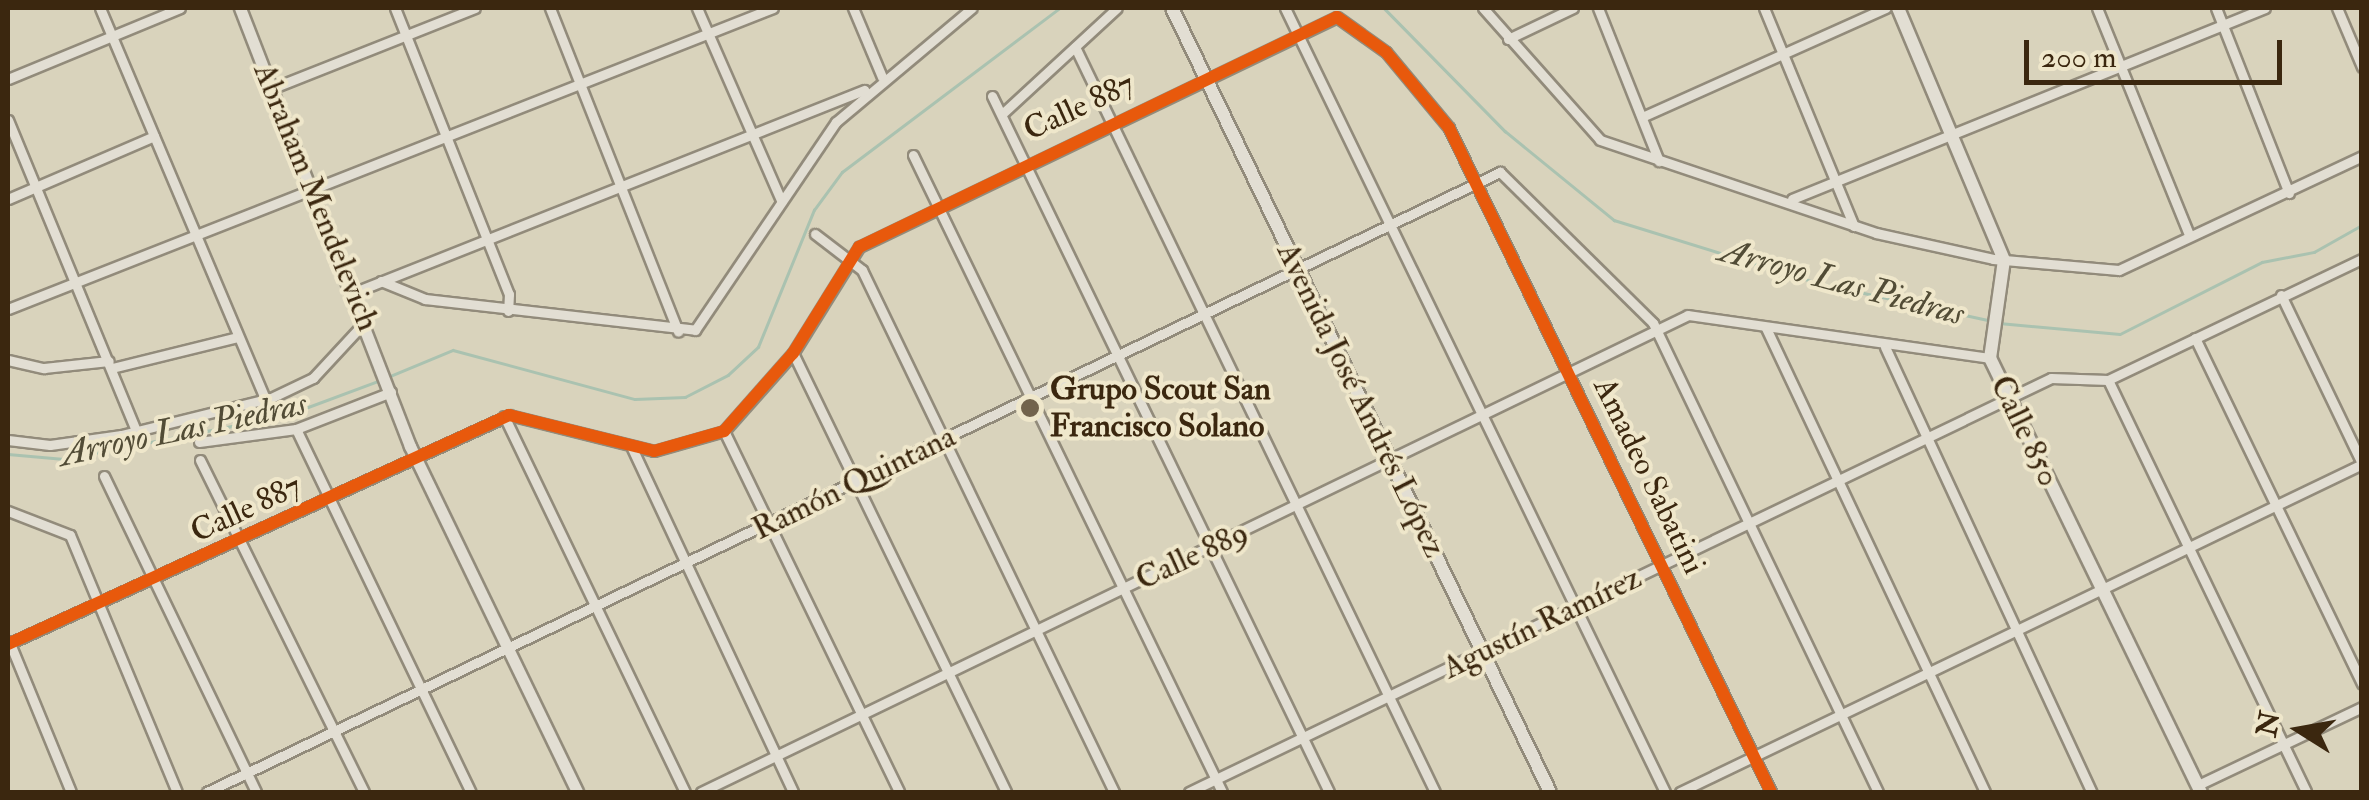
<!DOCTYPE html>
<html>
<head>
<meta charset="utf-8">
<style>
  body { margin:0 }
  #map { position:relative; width:2369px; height:800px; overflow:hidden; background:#d9d3bc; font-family:"IM FELL Double Pica",serif }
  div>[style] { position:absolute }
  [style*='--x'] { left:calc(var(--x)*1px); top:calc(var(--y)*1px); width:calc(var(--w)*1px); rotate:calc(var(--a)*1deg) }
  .stream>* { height:2.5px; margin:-1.25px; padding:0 1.25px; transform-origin:1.25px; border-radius:1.25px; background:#aac2b0 }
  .roads { filter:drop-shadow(2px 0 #928b7b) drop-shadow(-2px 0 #928b7b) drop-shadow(0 2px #928b7b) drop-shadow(0 -2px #928b7b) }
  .minor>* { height:9px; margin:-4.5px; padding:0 4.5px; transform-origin:4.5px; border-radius:4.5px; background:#e2ded3 }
  .tertiary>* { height:11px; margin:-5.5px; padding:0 5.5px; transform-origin:5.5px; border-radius:5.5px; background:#e2ded3 }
  .secondary>* { height:12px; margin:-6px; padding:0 6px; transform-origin:6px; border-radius:6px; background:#e2ded3 }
  .cycleway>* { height:12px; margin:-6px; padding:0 6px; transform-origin:6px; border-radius:6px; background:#e8590c }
  .dots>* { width:28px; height:28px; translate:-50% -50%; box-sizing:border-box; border:5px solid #efe7cb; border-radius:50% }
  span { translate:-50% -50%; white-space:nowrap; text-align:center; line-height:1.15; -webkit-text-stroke:8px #efe7cb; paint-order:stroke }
  .street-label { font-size:32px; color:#3b270f }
  .poi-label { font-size:32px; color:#3b270f; font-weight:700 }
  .left { translate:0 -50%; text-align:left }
  .water-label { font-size:35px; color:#524c36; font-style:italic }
  .frame { position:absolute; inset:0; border:10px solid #3b270f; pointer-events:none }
  .north { position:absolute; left:2249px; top:680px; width:100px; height:100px; -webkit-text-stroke:8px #efe7cb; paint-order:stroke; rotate:281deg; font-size:28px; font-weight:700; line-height:40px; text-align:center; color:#3b270f }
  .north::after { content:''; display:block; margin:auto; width:35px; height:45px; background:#3b270f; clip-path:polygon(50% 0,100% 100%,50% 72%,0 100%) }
  .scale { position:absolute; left:2024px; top:40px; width:258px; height:45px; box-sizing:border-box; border:5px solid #3b270f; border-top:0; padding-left:12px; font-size:30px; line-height:35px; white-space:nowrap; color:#3b270f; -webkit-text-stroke:8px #efe7cb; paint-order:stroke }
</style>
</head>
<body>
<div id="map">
  <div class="stream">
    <div style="--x:1384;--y:8;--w:173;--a:45.5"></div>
    <div style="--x:1505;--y:131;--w:141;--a:39.2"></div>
    <div style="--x:1614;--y:220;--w:214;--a:17.2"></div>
    <div style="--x:1818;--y:283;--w:178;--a:12.3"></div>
    <div style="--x:1999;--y:323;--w:121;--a:5.2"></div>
    <div style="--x:2120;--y:334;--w:159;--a:-26.9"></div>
    <div style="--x:2262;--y:262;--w:53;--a:-10.9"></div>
    <div style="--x:2314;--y:252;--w:55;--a:-29.4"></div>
    <div style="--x:388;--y:377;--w:70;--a:-22.6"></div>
    <div style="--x:453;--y:350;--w:188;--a:15.1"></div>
    <div style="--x:635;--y:399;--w:50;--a:-2.3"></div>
    <div style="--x:685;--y:397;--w:48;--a:-27.1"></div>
    <div style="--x:728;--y:375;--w:41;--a:-43"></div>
    <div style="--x:758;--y:347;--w:148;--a:-67.8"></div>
    <div style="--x:814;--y:210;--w:47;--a:-53.6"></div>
    <div style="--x:842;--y:172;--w:273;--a:-37"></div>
    <div style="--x:8;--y:454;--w:56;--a:5.1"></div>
    <div style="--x:64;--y:459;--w:224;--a:-11.1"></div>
    <div style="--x:284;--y:416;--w:103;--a:-20.4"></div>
  </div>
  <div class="roads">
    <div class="minor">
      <div style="--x:100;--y:8;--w:424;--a:67.1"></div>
      <div style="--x:395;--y:8;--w:308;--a:68.3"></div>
      <div style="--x:509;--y:294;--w:17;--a:93"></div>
      <div style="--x:550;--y:8;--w:348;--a:68.4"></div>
      <div style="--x:697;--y:8;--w:210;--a:66.4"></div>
      <div style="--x:853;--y:8;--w:75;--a:67.2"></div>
      <div style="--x:1285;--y:8;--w:871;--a:64.14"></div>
      <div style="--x:1483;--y:8;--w:176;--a:48.4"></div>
      <div style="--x:1600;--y:140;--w:291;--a:18.6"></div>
      <div style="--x:1876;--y:233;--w:120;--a:12.5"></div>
      <div style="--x:1993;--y:259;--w:126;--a:5"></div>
      <div style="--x:2119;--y:270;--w:268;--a:-25.1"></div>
      <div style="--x:1598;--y:8;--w:165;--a:68.3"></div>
      <div style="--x:1764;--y:8;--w:236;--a:67.6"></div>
      <div style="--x:2097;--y:8;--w:245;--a:67.9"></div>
      <div style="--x:2216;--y:8;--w:199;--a:68.5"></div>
      <div style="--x:2337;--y:8;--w:64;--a:67"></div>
      <div style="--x:1508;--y:39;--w:72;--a:-25.5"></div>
      <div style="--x:1075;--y:47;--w:827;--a:64.21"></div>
      <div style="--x:8;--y:79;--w:186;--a:-22.4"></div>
      <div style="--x:273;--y:88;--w:217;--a:-21.6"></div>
      <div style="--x:992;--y:96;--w:773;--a:64.16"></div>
      <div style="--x:1002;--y:114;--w:156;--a:-42.7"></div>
      <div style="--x:1642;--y:117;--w:267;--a:-24.1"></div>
      <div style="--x:8;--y:120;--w:336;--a:67.6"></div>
      <div style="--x:913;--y:155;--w:708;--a:64.12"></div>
      <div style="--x:8;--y:199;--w:159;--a:-23.3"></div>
      <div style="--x:1792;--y:199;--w:510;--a:-21.99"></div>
      <div style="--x:815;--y:234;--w:59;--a:37.5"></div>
      <div style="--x:862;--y:270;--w:580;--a:64.23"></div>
      <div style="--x:381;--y:281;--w:48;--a:22.2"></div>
      <div style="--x:425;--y:299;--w:272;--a:6.5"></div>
      <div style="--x:695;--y:330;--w:251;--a:-55.9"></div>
      <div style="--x:836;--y:122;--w:177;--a:-40"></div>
      <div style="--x:355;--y:292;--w:548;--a:-21.65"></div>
      <div style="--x:2281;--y:295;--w:187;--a:64.3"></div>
      <div style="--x:8;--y:309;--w:822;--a:-21.48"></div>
      <div style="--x:1766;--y:328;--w:513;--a:64.73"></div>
      <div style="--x:2195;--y:338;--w:384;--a:64.2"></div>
      <div style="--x:1885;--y:347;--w:491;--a:65.1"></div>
      <div style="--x:793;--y:353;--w:488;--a:64.1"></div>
      <div style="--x:8;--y:360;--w:37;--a:13"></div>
      <div style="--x:44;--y:368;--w:65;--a:-6.1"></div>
      <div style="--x:112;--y:368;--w:129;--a:-13.9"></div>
      <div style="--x:2108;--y:380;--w:457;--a:64.3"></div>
      <div style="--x:504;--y:416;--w:417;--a:64.3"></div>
      <div style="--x:296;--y:429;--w:403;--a:64.3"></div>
      <div style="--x:724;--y:431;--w:401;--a:64.1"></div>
      <div style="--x:8;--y:440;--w:42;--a:6.8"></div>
      <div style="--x:50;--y:445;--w:72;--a:-8"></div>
      <div style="--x:121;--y:435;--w:154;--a:-13.9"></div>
      <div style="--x:271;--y:398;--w:47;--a:-25.5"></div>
      <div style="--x:313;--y:378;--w:75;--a:-47.2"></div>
      <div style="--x:199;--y:442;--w:98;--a:-7.6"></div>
      <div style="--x:296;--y:429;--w:102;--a:-21.3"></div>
      <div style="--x:632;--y:448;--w:380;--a:64.9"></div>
      <div style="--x:200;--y:460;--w:370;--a:63.7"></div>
      <div style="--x:104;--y:476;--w:351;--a:64.3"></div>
      <div style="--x:8;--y:511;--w:66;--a:21.2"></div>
      <div style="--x:70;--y:535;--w:278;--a:67.4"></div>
      <div style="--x:9;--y:641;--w:163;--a:67.7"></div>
      <div style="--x:8;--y:644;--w:551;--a:-24.56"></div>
      <div style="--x:509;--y:415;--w:149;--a:13.9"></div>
      <div style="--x:654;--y:451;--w:73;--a:-15.9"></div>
      <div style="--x:724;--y:431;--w:104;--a:-48.5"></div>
      <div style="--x:793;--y:353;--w:125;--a:-58.1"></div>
      <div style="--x:859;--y:247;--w:530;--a:-25.7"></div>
      <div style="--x:1337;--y:17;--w:60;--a:35.5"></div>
      <div style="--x:1386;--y:52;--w:99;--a:50.3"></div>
      <div style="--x:1449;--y:128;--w:738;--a:64.13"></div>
      <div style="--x:2198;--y:785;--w:182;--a:-25.4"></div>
      <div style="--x:207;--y:792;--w:1434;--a:-25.62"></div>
      <div style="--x:1500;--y:172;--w:215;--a:44.6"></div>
      <div style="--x:1653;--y:323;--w:520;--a:64.37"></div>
      <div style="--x:701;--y:792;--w:1096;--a:-25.79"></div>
      <div style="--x:1688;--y:315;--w:305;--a:8.1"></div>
      <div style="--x:1189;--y:792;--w:956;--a:-25.65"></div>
      <div style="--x:2051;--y:378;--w:57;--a:2"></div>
      <div style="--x:2108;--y:380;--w:281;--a:-25.5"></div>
      <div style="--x:1680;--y:792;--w:757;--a:-25.68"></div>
    </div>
    <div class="tertiary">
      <div style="--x:240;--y:8;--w:470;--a:68.8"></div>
      <div style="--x:410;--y:446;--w:384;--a:64.2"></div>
    </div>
    <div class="secondary">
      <div style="--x:1172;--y:8;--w:870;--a:64.26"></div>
      <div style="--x:1898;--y:8;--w:273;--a:67.2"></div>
      <div style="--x:2004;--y:260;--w:99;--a:98.1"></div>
      <div style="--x:1990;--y:358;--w:483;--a:64.1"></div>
    </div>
  </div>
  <div class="cycleway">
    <div style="--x:8;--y:644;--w:551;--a:-24.56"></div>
    <div style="--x:509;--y:415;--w:149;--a:13.9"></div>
    <div style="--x:654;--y:451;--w:73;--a:-15.9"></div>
    <div style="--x:724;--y:431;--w:104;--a:-48.5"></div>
    <div style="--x:793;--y:353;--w:125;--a:-58.1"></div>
    <div style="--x:859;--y:247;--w:530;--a:-25.7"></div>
    <div style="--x:1337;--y:17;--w:60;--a:35.5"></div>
    <div style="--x:1386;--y:52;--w:99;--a:50.3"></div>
    <div style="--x:1449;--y:128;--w:738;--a:64.13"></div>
  </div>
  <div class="dots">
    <div style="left:1030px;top:408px;background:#72634c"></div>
  </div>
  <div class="street-label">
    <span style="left:1079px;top:107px;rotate:-25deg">Calle 887</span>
    <span style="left:316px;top:197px;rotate:68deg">Abraham Mendelevich</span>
    <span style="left:1361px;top:400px;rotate:64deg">Avenida José Andrés López</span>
    <span style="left:2025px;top:431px;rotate:64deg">Calle 850</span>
    <span style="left:1649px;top:476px;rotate:64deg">Amadeo Sabatini</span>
    <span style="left:854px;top:483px;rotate:-26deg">Ramón Quintana</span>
    <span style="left:246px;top:509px;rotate:-25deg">Calle 887</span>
    <span style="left:1192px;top:556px;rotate:-25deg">Calle 889</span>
    <span style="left:1542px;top:623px;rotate:-26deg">Agustín Ramírez</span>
  </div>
  <div class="poi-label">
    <span class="left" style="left:1050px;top:408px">Grupo Scout San<br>Francisco Solano</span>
  </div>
  <div class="water-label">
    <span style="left:1842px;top:282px;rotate:15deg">Arroyo Las Piedras</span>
    <span style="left:183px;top:429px;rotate:-12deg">Arroyo Las Piedras</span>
  </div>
  <div class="frame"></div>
  <div class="north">N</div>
  <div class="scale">200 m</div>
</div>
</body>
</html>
